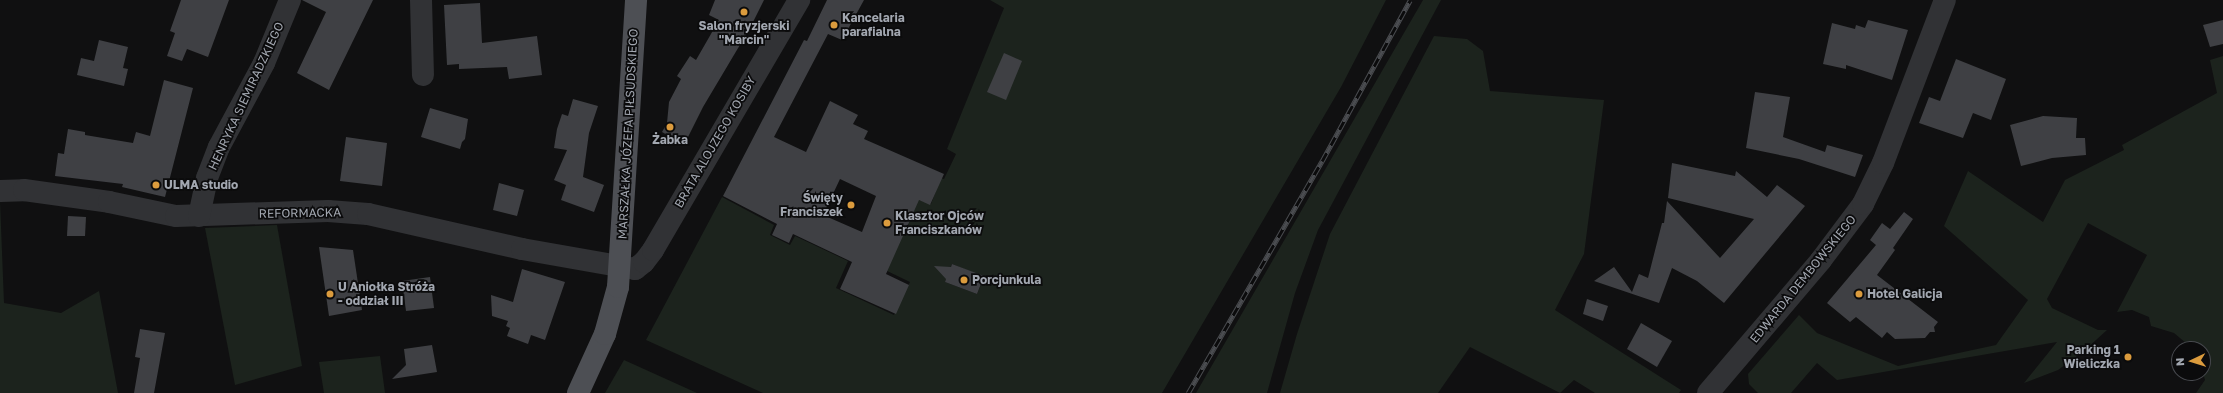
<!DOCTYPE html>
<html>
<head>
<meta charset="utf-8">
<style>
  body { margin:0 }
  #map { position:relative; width:2223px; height:393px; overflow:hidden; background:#101011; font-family:"Golos Text",sans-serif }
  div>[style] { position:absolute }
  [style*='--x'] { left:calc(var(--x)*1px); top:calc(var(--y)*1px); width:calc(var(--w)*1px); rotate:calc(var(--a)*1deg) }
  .green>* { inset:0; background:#1c231d }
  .building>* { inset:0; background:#3f4044 }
  .minor>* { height:22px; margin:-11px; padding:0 11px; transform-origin:11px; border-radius:11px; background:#313235 }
  .major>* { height:22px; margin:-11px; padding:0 11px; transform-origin:11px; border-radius:11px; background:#4d4f54 }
  .rail>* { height:4.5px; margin-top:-2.25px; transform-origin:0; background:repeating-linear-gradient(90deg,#0b0b0c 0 9px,#4a4c50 0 18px); box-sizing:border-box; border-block:1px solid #4a4c50 }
  .dots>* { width:11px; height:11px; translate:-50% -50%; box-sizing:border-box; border:2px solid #0b0b0c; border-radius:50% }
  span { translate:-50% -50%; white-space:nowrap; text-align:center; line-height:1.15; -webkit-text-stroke:3.5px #0b0b0c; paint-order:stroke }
  .poi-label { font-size:12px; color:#a2a7b0; font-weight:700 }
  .left { translate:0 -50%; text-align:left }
  .right { translate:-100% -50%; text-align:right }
  .street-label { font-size:12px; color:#a2a7b0 }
  .north { position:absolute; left:2171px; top:341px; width:40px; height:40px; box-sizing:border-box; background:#0b0b0c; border:1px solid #47494e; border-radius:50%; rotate:266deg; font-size:11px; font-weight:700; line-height:16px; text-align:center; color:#a2a7b0 }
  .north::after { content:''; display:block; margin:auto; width:14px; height:18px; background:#db9b3d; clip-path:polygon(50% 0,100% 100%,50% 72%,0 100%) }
</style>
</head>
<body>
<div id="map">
  <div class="green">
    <div style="clip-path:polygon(evenodd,990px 0,1386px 0,1341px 87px,1162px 393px,763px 393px,646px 340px,722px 197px,774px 225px,770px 235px,790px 245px,795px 236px,848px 261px,836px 288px,894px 315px,910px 282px,885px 270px,916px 199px,931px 204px,936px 191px,938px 177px,944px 179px,956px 154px,947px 149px,1004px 8px,990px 0,952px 264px,984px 277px,977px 294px,945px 282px,952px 264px)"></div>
    <div style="clip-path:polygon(1423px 0,1441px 0,1318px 230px,1295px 293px,1267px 393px,1196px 393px)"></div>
    <div style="clip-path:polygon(1434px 36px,1467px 39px,1483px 51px,1490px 91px,1604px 100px,1584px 254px,1555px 310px,1681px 390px,1679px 393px,1595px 393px,1574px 380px,1560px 393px,1470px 347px,1438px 393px,1280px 393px,1297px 334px,1330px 234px)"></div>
    <div style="clip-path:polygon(2223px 56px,2223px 393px,2196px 393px,2205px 380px,2203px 373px,2203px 349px,2193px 349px,2174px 333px,2151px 326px,2149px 317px,2132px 310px,2117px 312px,2147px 255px,2088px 223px,2047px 299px,2052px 308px,2098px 330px,2107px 330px,2085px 350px,2058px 370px,2024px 383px,2057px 342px,1837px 380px,1817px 363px,1791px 393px,1758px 393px,1749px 384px,1748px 374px,1799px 315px,1817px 333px,1898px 366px,1996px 345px,2028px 300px,1944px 226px,1968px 171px,2043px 222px,2065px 180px,2124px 150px,2122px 145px,2217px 93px,2210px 60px)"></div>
    <div style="clip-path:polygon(0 201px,4px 303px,61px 313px,99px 291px,118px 393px,0 393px)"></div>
    <div style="clip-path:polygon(277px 225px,302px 366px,235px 385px,205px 228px)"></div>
    <div style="clip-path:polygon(380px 356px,385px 393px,324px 393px,319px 362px)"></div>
    <div style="clip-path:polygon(624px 360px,697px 393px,605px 393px)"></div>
  </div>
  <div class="building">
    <div style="clip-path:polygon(181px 0,229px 0,208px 57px,187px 49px,182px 61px,167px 56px,175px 33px,170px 31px)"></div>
    <div style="clip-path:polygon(302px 0,373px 0,329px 90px,297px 73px,326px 12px)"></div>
    <div style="clip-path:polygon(715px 0,764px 0,750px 28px,703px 107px,684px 145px,678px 141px,670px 145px,669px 136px,662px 132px,667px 123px,669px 102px,681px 79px,677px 76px,690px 56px,696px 60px,719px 20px,709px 15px)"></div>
    <div style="clip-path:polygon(evenodd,827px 0,864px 0,842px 40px,828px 34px,774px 137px,806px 152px,830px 101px,858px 115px,853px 124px,868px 131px,864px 139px,944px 174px,930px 205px,919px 200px,886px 274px,909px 285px,896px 314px,840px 289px,852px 262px,793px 234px,789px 243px,772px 235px,777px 224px,723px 196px,804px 40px,807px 41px,827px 0,840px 179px,876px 196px,862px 232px,823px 215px,840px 179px)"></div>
    <div style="clip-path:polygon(480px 3px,482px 43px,537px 36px,542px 75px,509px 79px,507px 67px,459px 69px,459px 64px,447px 65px,444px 5px)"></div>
    <div style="clip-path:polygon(1868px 20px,1908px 30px,1892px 80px,1846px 65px,1846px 69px,1823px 64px,1832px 23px,1855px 29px,1856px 25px,1865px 28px)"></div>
    <div style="clip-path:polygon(2223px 20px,2223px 44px,2210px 47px,2203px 25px)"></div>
    <div style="clip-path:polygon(99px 40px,128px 47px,123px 68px,128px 69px,124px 86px,77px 75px,81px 58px,94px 61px)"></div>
    <div style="clip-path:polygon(1004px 53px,1022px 61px,1006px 100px,987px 92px)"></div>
    <div style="clip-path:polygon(1956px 59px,2006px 79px,1991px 120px,1973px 113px,1963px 138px,1919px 123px,1929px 97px,1940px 101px)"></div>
    <div style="clip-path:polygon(164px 80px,193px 88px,165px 197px,122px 187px,123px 184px,55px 176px,58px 153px,64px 154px,68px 129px,85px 132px,85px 135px,133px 143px,136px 132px,150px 136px)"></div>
    <div style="clip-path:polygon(1755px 92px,1790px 97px,1783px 137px,1825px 152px,1827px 145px,1863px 155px,1855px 177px,1799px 159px,1746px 148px)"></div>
    <div style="clip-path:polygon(573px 99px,598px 106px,589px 133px,583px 177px,604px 185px,594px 212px,561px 200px,566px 185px,554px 180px,567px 150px,554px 148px,557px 129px,562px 114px,568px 116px)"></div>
    <div style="clip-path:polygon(430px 108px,468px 119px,465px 139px,462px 142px,460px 149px,421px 137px)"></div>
    <div style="clip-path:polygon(2043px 116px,2077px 118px,2076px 138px,2085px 138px,2086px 155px,2052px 158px,2021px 166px,2010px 125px)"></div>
    <div style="clip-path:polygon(346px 137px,387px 143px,382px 186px,340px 181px)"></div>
    <div style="clip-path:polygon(1672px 163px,1735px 176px,1736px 171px,1767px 197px,1777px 185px,1805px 206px,1724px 303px,1697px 281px,1672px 268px,1659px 303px,1594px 281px,1614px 267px,1632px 292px,1639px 274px,1648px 278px,1662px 223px,1664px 223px,1667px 201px,1720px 258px,1754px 219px,1668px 198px)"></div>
    <div style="clip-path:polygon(499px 183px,524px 190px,517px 216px,493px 210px)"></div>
    <div style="clip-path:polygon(1904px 212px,1913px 219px,1893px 248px,1895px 250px,1877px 275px,1938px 322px,1934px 327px,1935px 332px,1930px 332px,1925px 338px,1895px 339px,1887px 332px,1882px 338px,1856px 317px,1850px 322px,1827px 303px,1876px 245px,1870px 240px,1882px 223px,1890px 229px)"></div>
    <div style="clip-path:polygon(68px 216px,86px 217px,85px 236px,67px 236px)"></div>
    <div style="clip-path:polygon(319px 247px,353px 250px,362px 310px,329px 316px)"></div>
    <div style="clip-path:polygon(952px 264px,984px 276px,977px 294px,945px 282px,946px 279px,934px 266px,951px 267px)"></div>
    <div style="clip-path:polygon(522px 269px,565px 282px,545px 340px,531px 335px,528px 344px,507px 336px,510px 328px,506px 326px,508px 321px,492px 316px,491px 295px,513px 302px)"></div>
    <div style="clip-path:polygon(430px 277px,434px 308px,406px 311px,402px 281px)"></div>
    <div style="clip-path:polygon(1587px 299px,1608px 306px,1603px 321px,1583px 314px)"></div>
    <div style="clip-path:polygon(1641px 323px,1672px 341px,1657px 367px,1627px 349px)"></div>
    <div style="clip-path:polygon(140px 329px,165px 333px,154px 393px,134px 393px,140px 358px,135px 357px)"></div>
    <div style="clip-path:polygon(432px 345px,437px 372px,392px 379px,406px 365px,404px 349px)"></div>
  </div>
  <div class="minor">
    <div style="--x:421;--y:0;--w:75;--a:88.5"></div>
    <div style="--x:0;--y:191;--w:24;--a:-2"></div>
    <div style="--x:24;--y:190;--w:86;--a:8"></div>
    <div style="--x:109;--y:202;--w:68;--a:11.8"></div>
    <div style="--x:176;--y:216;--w:152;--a:-1.9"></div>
    <div style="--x:328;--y:211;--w:40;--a:4.3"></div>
    <div style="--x:368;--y:214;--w:158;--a:12.8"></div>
    <div style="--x:522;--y:249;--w:115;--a:10"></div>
    <div style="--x:635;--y:269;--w:11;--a:-38"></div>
    <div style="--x:644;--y:262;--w:15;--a:-53"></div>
    <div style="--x:653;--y:250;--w:290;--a:-59.7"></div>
    <div style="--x:199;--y:216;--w:39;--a:-78"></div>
    <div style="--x:207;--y:178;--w:33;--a:-69"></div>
    <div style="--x:219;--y:147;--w:95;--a:-61.8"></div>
    <div style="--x:264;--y:63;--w:68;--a:-67.6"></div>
    <div style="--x:1708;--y:393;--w:175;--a:-49.6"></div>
    <div style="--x:1821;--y:260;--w:70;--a:-53.1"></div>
    <div style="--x:1863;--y:204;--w:46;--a:-64"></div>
    <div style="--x:1883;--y:163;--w:174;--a:-69.2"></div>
  </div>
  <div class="major">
    <div style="--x:578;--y:393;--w:65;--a:-65.4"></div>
    <div style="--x:605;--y:334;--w:49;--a:-74.5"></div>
    <div style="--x:618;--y:287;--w:288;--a:-86.4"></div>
  </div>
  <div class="rail">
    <div style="--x:1188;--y:393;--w:268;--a:-60"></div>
    <div style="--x:1322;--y:161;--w:183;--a:-61.3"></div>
  </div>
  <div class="dots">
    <div style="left:744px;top:12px;background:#db9b3d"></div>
    <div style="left:834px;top:25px;background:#db9b3d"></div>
    <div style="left:670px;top:127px;background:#db9b3d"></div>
    <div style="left:156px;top:185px;background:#db9b3d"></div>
    <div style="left:851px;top:205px;background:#db9b3d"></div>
    <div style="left:887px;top:223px;background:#db9b3d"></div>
    <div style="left:964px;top:280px;background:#db9b3d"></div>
    <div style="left:330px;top:294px;background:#db9b3d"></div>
    <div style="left:1859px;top:294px;background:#db9b3d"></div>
    <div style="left:2128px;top:357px;background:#db9b3d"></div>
  </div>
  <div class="poi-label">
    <span class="left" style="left:842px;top:25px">Kancelaria<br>parafialna</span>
    <span style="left:744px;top:33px">Salon fryzjerski<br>"Marcin"</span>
    <span style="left:670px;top:140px">Żabka</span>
    <span class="left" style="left:164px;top:185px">ULMA studio</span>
    <span class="right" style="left:843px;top:205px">Święty<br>Franciszek</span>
    <span class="left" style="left:895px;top:223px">Klasztor Ojców<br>Franciszkanów</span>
    <span class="left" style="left:972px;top:280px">Porcjunkula</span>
    <span class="left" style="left:338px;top:294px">U Aniołka Stróża<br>- oddział III</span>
    <span class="left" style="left:1867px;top:294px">Hotel Galicja</span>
    <span class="right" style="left:2120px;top:357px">Parking 1<br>Wieliczka</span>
  </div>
  <div class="street-label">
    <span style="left:246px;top:96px;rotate:-65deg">HENRYKA SIEMIRADZKIEGO</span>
    <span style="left:628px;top:134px;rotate:-87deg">MARSZAŁKA JÓZEFA PIŁSUDSKIEGO</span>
    <span style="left:715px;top:142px;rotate:-60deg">BRATA ALOJZEGO KOSIBY</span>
    <span style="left:300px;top:213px;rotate:-1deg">REFORMACKA</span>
    <span style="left:1803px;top:279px;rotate:-51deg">EDWARDA DEMBOWSKIEGO</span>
  </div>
  <div class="north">N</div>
</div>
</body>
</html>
